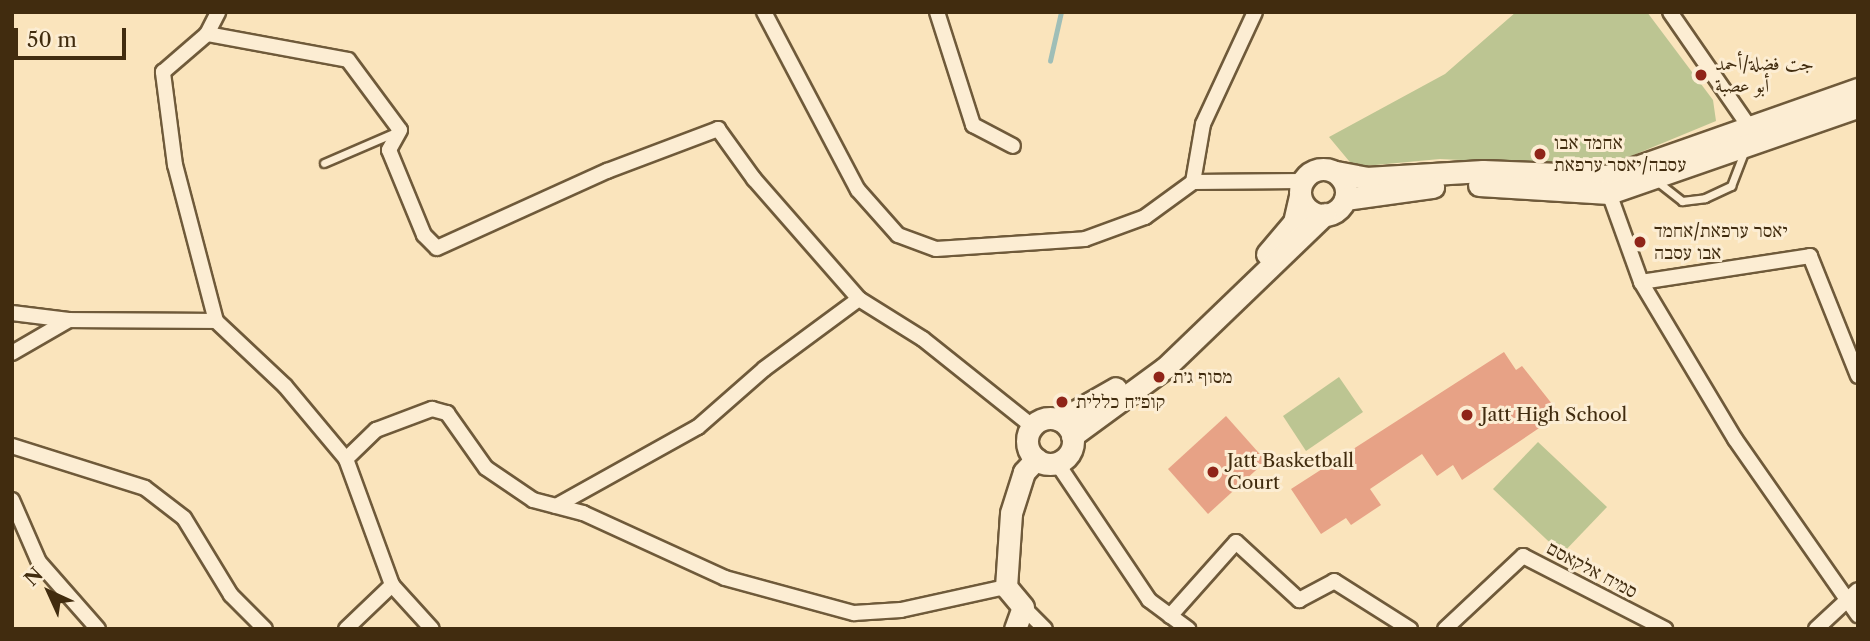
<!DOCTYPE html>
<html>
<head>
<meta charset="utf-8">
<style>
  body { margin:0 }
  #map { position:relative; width:1870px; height:641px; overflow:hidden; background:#fae4bc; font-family:"Libre Caslon Text",Amiri,"Frank Ruhl Libre",serif }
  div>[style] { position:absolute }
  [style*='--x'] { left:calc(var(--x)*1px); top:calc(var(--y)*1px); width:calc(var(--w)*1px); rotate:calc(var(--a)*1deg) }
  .green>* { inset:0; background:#bcc592 }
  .stream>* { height:4.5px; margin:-2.25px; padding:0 2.25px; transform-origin:2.25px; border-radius:2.25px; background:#9fbeb7 }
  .building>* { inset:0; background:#e7a286 }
  .roads { filter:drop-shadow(2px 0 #6f5a3a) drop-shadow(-2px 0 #6f5a3a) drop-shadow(0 2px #6f5a3a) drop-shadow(0 -2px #6f5a3a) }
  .lane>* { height:7px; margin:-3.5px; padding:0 3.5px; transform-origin:3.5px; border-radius:3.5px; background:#fcedd3 }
  .street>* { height:14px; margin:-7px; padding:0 7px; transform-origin:7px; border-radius:7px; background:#fcedd3 }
  .secondary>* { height:21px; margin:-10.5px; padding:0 10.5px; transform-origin:10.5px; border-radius:10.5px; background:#fcedd3 }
  .secondary>.ring { margin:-10.5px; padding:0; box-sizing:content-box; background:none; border:21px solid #fcedd3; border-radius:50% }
  .dots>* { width:19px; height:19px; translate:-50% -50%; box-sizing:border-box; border:4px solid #fcedd3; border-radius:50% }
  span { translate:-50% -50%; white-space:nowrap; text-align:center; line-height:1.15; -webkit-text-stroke:6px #fcedd3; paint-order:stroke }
  .poi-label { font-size:19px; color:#412c0f }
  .left { translate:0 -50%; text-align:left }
  .street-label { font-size:19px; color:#412c0f }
  .frame { position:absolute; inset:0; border:14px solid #412c0f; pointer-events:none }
  .north { position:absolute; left:14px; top:557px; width:70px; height:70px; -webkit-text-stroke:5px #fcedd3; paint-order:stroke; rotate:315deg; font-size:19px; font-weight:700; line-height:28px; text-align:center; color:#412c0f }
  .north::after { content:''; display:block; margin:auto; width:24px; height:32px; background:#412c0f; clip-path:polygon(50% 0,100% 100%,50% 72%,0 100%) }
  .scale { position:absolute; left:14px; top:28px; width:112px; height:32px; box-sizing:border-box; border:4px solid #412c0f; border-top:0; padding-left:9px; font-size:21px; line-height:24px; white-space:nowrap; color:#412c0f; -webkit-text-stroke:5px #fcedd3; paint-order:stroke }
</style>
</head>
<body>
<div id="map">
  <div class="green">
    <div style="clip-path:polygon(1516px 12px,1647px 12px,1713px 100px,1716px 121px,1624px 159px,1588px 166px,1440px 159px,1354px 167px,1329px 137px,1445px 74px)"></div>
    <div style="clip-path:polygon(1339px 377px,1363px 412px,1306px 451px,1283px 416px)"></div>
    <div style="clip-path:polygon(1538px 442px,1607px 507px,1562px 554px,1493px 489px)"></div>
  </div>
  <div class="stream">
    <div style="--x:1050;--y:61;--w:50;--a:-77.3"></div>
  </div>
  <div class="building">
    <div style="clip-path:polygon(1504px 352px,1516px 370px,1522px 366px,1560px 414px,1462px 480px,1453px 465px,1437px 476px,1422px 454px,1370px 489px,1381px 505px,1351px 525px,1346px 518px,1321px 534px,1291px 489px)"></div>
    <div style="clip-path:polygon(1226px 416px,1266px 461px,1208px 514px,1168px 469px)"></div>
  </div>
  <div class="roads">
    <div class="lane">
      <div style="--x:324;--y:163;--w:78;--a:-23.3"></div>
      <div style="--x:1654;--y:179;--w:36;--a:38"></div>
      <div style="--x:1682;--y:201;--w:23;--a:-7"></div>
      <div style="--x:1705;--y:198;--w:29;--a:-25"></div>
      <div style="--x:1731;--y:186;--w:36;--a:-69"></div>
    </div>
    <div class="street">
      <div style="--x:764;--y:12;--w:201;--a:62.2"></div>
      <div style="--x:858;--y:190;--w:60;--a:48.4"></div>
      <div style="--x:898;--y:235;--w:40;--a:20.2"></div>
      <div style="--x:936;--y:249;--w:149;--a:-3.8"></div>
      <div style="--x:1085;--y:239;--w:64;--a:-20.1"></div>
      <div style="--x:1145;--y:217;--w:59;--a:-36.1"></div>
      <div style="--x:1193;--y:182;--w:109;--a:-0.5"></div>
      <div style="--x:937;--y:12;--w:119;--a:72.3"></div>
      <div style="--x:973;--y:125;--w:45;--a:27.7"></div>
      <div style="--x:1670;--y:12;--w:141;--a:55.4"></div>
      <div style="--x:207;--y:34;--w:143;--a:10.4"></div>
      <div style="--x:348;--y:60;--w:87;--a:53.4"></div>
      <div style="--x:400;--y:130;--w:23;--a:119"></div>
      <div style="--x:389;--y:150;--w:92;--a:67.6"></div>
      <div style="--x:424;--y:235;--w:18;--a:45"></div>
      <div style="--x:437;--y:248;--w:187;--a:-24.4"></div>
      <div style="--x:607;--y:171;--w:119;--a:-20.7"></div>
      <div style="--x:718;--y:129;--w:62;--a:54.2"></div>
      <div style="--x:754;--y:179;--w:159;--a:48.8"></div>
      <div style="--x:859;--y:299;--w:75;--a:32"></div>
      <div style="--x:923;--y:339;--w:139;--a:38.6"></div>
      <div style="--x:1193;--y:182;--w:59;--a:-80.2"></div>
      <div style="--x:1203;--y:124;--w:123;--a:-65.1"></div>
      <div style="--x:1609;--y:193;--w:95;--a:70.2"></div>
      <div style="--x:1641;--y:282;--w:183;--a:59.1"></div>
      <div style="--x:1735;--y:439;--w:215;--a:55.1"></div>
      <div style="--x:1641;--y:282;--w:171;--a:-8.7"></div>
      <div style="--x:1810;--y:256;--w:129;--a:68.2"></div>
      <div style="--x:12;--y:313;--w:57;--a:7"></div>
      <div style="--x:216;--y:321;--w:95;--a:43.3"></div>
      <div style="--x:285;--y:386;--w:95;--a:50.1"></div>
      <div style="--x:346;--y:459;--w:134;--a:69.9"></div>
      <div style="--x:392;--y:585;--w:59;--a:47.7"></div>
      <div style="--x:12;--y:353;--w:66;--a:-30.1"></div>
      <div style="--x:69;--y:320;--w:147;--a:0.4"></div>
      <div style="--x:216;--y:321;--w:161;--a:-104.7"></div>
      <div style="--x:175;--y:165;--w:94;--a:-97.4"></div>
      <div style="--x:163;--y:72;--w:58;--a:-40.8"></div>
      <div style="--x:207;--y:34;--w:25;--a:-63"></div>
      <div style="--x:12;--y:446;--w:139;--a:17.5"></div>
      <div style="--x:145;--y:488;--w:49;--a:37.6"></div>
      <div style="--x:184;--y:518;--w:90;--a:58.6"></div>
      <div style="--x:231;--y:595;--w:48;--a:45"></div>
      <div style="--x:346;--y:459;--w:42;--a:-44"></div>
      <div style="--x:376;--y:430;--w:60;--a:-20.6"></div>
      <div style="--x:432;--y:409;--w:16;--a:15"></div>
      <div style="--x:447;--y:413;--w:67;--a:54.7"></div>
      <div style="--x:486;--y:468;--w:57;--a:34.2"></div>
      <div style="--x:533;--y:500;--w:52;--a:14.6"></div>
      <div style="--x:583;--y:513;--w:156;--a:24.6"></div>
      <div style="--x:725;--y:578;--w:134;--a:15.2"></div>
      <div style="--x:854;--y:613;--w:47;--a:-3.7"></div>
      <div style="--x:901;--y:610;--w:107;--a:-12.4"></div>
      <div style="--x:1057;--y:463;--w:165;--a:56.1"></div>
      <div style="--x:1149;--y:600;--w:49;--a:36.6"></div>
      <div style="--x:12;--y:500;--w:68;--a:66.5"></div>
      <div style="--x:39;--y:562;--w:89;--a:48.6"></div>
      <div style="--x:556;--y:506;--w:162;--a:-29.1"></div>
      <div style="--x:698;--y:427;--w:88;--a:-41.3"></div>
      <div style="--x:764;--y:369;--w:118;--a:-36.4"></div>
      <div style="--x:1023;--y:607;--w:31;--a:45"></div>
      <div style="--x:1170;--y:616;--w:99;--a:-48.3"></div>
      <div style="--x:1236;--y:542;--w:86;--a:42.6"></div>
      <div style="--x:1299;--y:600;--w:40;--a:-28"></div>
      <div style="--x:1334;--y:581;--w:90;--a:32.3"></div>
      <div style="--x:346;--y:629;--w:64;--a:-43.7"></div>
      <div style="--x:1445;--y:629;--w:107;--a:-43.1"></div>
      <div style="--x:1523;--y:556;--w:160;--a:27.2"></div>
      <div style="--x:1816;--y:629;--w:57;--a:-42.9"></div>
    </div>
    <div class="secondary">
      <div class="ring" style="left:1300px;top:169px;width:25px;height:25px"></div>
      <div style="--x:1336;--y:172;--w:31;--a:11"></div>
      <div style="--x:1366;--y:178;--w:117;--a:-3.4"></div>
      <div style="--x:1483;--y:171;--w:128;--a:2.2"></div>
      <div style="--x:1611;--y:176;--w:262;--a:-19.4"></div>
      <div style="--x:1479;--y:185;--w:130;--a:3.5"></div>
      <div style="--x:1609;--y:193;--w:263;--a:-19.1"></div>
      <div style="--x:1345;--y:199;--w:89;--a:-7.8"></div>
      <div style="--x:1267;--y:254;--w:42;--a:-49.8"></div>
      <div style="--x:1294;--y:222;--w:27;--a:-77"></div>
      <div class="ring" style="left:1027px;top:418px;width:25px;height:25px"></div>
      <div style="--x:1060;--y:420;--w:64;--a:-29.7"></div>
      <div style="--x:1072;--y:436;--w:115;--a:-36.2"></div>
      <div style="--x:1165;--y:368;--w:222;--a:-43.9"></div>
      <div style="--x:1015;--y:629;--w:23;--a:-70"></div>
      <div style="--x:1023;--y:607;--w:26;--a:-130"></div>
      <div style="--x:1006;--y:587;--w:74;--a:-86.1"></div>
      <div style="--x:1011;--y:513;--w:43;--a:-72.4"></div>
      <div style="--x:1024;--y:472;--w:18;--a:-47"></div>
    </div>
  </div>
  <div class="dots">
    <div style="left:1701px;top:75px;background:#8f2418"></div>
    <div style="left:1540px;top:154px;background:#8f2418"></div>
    <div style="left:1640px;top:242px;background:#8f2418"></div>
    <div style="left:1159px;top:377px;background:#8f2418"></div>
    <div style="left:1062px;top:402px;background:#8f2418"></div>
    <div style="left:1467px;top:415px;background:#8f2418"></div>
    <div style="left:1213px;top:472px;background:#8f2418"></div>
  </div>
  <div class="poi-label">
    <span class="left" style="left:1715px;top:75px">جت فضلة/أحمد<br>أبو عصبة</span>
    <span class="left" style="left:1554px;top:154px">אחמד אבו<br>עסבה/יאסר ערפאת</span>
    <span class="left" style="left:1654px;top:242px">יאסר ערפאת/אחמד<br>אבו עסבה</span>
    <span class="left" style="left:1173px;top:377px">מסוף ג׳ת</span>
    <span class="left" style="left:1076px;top:402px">קופ״ח כללית</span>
    <span class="left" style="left:1481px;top:415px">Jatt High School</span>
    <span class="left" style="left:1227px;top:472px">Jatt Basketball<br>Court</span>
  </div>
  <div class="street-label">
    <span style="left:1592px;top:570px;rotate:28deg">סמיח אלקאסם</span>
  </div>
  <div class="frame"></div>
  <div class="north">N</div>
  <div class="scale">50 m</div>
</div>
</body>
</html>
